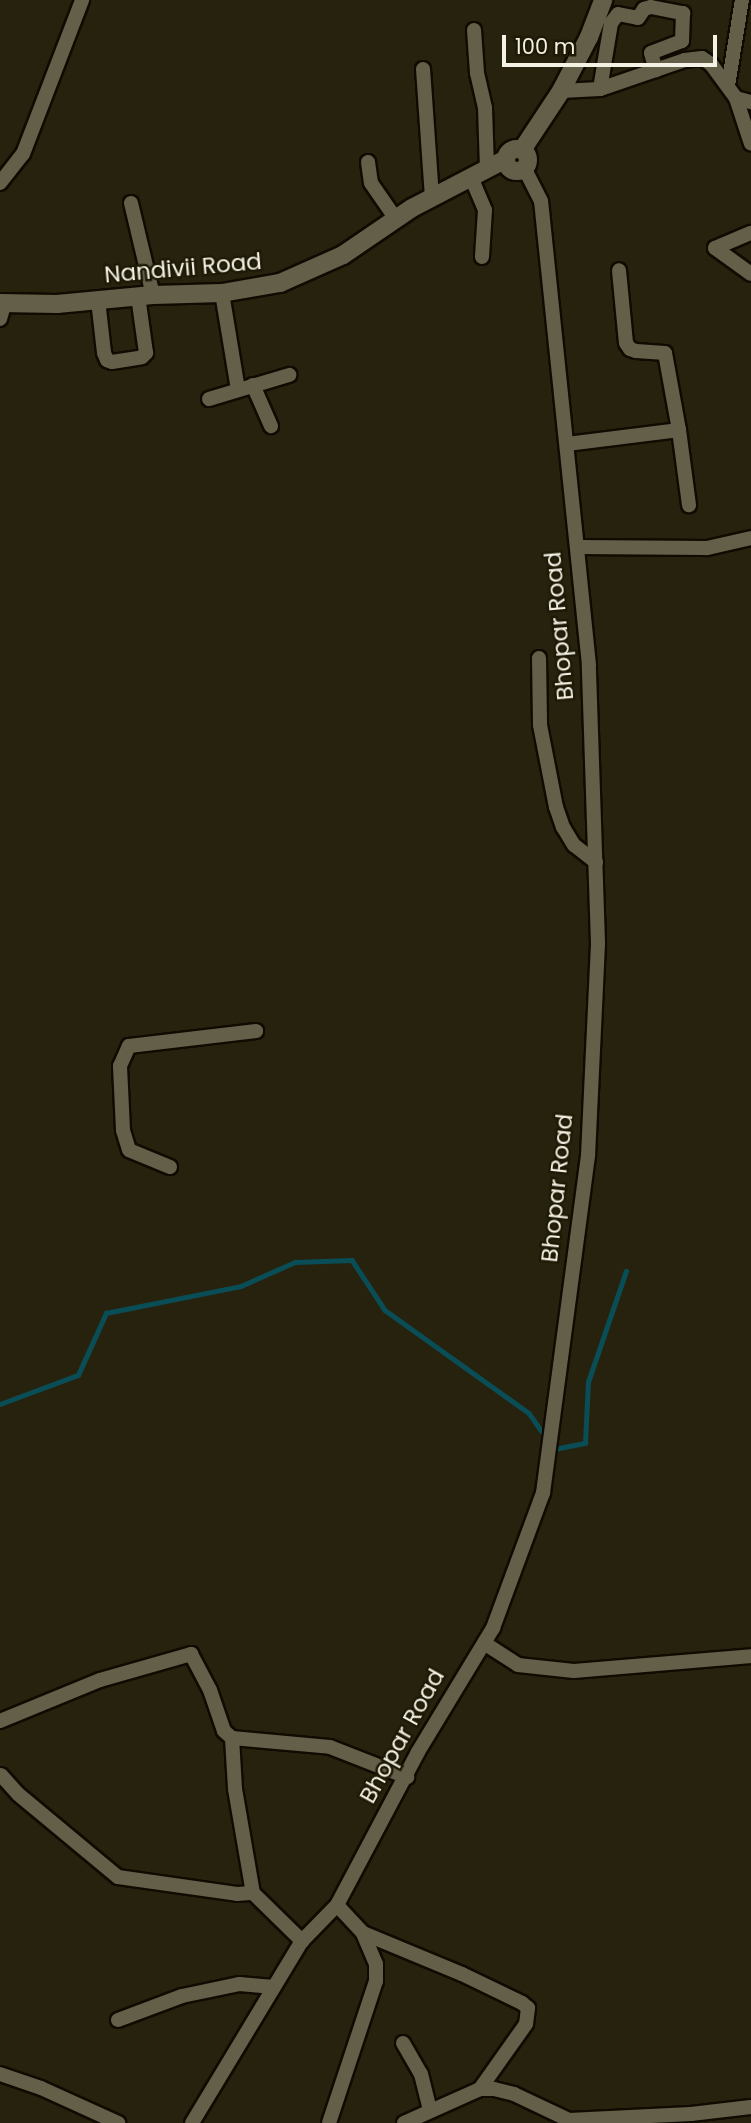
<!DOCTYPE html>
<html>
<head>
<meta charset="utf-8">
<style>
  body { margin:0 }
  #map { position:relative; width:751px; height:2123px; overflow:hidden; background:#27220e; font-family:Poppins,sans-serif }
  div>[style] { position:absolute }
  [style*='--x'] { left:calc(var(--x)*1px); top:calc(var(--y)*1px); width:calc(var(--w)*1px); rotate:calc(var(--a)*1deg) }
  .stream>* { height:4.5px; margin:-2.25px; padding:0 2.25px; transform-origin:2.25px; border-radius:2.25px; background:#094e57 }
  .roads { filter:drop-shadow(2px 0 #100b00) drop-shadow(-2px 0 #100b00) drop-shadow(0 2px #100b00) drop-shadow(0 -2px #100b00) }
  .minor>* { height:14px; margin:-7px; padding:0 7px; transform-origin:7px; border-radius:7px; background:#645f49 }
  .tertiary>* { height:18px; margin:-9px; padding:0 9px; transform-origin:9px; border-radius:9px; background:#645f49 }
  .tertiary>.ring { margin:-9px; padding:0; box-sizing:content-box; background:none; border:18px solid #645f49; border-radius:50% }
  span { translate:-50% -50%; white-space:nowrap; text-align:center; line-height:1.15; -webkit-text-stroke:5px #1d1905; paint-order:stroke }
  .street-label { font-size:23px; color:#f4f1e5 }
  .scale { position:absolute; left:502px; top:35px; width:215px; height:32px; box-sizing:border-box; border:4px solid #f4f1e5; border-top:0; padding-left:9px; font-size:21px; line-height:24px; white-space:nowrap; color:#f4f1e5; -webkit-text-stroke:5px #1d1905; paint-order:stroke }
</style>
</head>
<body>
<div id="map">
  <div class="stream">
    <div style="--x:0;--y:1404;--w:83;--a:-20.4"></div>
    <div style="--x:78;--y:1375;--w:68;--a:-65.7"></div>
    <div style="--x:106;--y:1313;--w:138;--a:-11.3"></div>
    <div style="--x:241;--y:1286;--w:59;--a:-24"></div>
    <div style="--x:295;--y:1262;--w:57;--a:-2"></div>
    <div style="--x:352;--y:1260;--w:60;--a:56.6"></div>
    <div style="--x:385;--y:1310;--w:177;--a:35.6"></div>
    <div style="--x:529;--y:1413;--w:32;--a:55"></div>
    <div style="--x:552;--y:1446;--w:4;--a:56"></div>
    <div style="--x:554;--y:1449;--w:32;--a:-11"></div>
    <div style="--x:585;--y:1443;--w:61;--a:-87.2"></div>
    <div style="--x:588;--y:1382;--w:117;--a:-71.1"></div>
  </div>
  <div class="roads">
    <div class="minor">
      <div style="--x:474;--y:30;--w:43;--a:86"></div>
      <div style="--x:477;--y:73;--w:36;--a:77"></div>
      <div style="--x:485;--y:108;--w:59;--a:88.1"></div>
      <div style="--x:423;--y:69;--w:129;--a:86"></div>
      <div style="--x:728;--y:86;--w:87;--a:-80.8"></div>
      <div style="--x:600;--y:89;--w:67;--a:-80.5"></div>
      <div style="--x:611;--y:23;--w:11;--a:-52"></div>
      <div style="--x:618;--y:14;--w:20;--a:11"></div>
      <div style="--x:638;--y:18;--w:11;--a:-56"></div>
      <div style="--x:644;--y:9;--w:7;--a:-16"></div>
      <div style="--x:651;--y:7;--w:33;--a:11"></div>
      <div style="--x:683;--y:13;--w:28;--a:92"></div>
      <div style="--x:682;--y:41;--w:33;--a:159"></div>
      <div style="--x:651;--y:53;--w:18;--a:74"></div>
      <div style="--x:561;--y:91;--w:39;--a:-3"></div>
      <div style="--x:600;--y:89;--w:90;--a:-18.8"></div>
      <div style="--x:685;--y:60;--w:17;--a:-7"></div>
      <div style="--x:702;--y:58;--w:11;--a:34"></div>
      <div style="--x:711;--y:64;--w:42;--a:53.7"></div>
      <div style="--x:736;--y:98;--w:16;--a:15"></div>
      <div style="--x:736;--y:98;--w:48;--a:71.9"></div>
      <div style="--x:368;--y:162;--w:21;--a:82"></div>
      <div style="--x:371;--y:183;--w:44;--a:55.2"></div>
      <div style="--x:471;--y:177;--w:36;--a:67"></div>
      <div style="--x:485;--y:210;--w:47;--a:93.7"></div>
      <div style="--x:0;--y:183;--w:37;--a:-52"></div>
      <div style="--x:23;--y:154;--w:165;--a:-69"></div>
      <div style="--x:131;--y:203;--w:95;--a:76.6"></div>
      <div style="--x:715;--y:248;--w:44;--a:35.8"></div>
      <div style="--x:715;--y:248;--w:39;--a:-23"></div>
      <div style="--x:222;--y:293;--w:98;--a:80.6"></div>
      <div style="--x:98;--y:300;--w:53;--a:83.5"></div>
      <div style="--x:104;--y:353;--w:8;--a:67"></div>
      <div style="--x:107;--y:360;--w:5;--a:22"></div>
      <div style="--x:112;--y:362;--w:30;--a:-9"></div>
      <div style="--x:142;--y:357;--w:6;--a:-45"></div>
      <div style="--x:146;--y:353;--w:58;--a:-98"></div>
      <div style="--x:0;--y:319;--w:15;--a:-74"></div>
      <div style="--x:253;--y:385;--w:45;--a:66.3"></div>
      <div style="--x:209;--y:399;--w:84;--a:-16.7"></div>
      <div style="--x:679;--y:430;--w:76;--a:82.4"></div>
      <div style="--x:567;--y:444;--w:113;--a:-7.1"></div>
      <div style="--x:679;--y:430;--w:78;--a:-100.3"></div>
      <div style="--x:665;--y:353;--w:29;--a:-176"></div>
      <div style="--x:636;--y:351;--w:6;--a:-162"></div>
      <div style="--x:630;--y:349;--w:7;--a:-124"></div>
      <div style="--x:626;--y:343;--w:73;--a:-95.5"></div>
      <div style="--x:577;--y:547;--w:130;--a:0.4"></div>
      <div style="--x:707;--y:548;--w:45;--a:-12.8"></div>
      <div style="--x:539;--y:658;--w:67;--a:89.1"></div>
      <div style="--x:540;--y:725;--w:84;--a:79"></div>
      <div style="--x:556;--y:807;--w:21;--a:71"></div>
      <div style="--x:563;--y:827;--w:21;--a:59"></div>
      <div style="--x:574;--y:845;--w:28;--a:38"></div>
      <div style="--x:170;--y:1167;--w:44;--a:-157.5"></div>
      <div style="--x:129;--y:1150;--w:21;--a:-107"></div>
      <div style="--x:123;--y:1130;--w:64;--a:-92.7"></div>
      <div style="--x:120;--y:1066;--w:22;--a:-66"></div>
      <div style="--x:129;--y:1046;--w:128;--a:-6.7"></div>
      <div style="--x:484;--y:1643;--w:40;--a:32.9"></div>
      <div style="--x:518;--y:1665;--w:56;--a:6.1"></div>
      <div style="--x:574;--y:1671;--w:178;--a:-4.8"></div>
      <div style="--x:0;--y:1721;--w:108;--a:-22.3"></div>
      <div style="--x:100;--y:1680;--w:95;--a:-15.9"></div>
      <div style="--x:191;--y:1654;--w:41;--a:62.2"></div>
      <div style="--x:210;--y:1690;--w:43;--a:71.1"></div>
      <div style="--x:224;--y:1731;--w:11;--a:41"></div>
      <div style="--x:232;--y:1738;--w:98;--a:5.2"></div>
      <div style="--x:330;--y:1747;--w:83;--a:21.3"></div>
      <div style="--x:232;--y:1738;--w:51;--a:86.6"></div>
      <div style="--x:235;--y:1789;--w:106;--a:80.2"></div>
      <div style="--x:253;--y:1893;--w:69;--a:44.4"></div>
      <div style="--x:1;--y:1775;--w:25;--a:48"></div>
      <div style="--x:18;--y:1794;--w:130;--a:39.7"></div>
      <div style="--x:118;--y:1877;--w:120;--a:8.1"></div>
      <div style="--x:237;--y:1894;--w:16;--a:-4"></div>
      <div style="--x:363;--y:1933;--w:107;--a:22.5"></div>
      <div style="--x:462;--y:1974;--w:67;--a:25.8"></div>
      <div style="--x:522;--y:2003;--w:8;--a:40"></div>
      <div style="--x:528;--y:2008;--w:16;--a:97"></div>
      <div style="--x:526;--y:2024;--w:80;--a:125.3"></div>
      <div style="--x:118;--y:2020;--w:68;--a:-20.6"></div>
      <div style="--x:182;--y:1996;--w:58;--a:-11.9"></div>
      <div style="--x:239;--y:1984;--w:35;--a:5"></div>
      <div style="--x:403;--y:2043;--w:36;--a:60"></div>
      <div style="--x:421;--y:2074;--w:37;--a:76"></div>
      <div style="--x:0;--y:2074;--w:43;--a:18.9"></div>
      <div style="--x:41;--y:2088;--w:85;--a:24.4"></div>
      <div style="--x:192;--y:2123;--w:213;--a:-58.9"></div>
      <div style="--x:302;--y:1941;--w:50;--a:-45.8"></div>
      <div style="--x:337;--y:1905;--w:173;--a:-62.1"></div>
      <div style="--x:418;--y:1752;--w:145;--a:-58.8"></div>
      <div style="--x:493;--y:1628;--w:144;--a:-69.7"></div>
      <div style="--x:543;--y:1493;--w:340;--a:-82.4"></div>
      <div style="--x:588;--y:1156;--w:213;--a:-87.3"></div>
      <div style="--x:598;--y:943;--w:278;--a:-91.9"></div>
      <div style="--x:589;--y:665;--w:466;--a:-95.9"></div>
      <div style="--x:541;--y:201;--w:37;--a:-117"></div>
      <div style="--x:329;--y:2123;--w:150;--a:-71.7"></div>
      <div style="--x:376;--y:1981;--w:17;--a:-90"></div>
      <div style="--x:376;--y:1964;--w:34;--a:-113"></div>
      <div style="--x:363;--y:1933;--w:38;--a:-133"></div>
      <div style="--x:404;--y:2123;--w:83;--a:-24.1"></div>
      <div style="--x:480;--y:2089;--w:14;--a:0"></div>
      <div style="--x:494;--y:2089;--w:21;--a:14"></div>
      <div style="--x:514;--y:2094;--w:61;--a:25.3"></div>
      <div style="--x:569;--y:2120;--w:122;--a:-2.8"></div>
      <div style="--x:691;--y:2114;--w:60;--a:-6.7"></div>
    </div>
    <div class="tertiary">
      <div class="ring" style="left:506px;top:149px;width:4px;height:4px"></div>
      <div style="--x:522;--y:150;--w:71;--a:-56.5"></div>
      <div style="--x:561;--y:91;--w:61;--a:-62.6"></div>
      <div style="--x:589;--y:37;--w:40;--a:-69"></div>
      <div style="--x:0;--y:303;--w:57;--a:1"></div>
      <div style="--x:57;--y:304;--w:96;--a:-5.4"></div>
      <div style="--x:153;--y:295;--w:69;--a:-1.7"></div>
      <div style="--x:222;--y:293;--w:59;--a:-9.8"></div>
      <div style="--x:280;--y:283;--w:69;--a:-24"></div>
      <div style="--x:343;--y:255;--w:83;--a:-34.3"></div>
      <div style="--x:412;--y:208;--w:106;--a:-27.5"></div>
    </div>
  </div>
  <div class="street-label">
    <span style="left:183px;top:268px;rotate:-5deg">Nandivii Road</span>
    <span style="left:559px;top:626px;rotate:-95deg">Bhopar Road</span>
    <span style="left:557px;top:1188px;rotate:-84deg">Bhopar Road</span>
    <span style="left:402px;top:1736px;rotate:-61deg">Bhopar Road</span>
  </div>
  <div class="scale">100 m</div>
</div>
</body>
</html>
